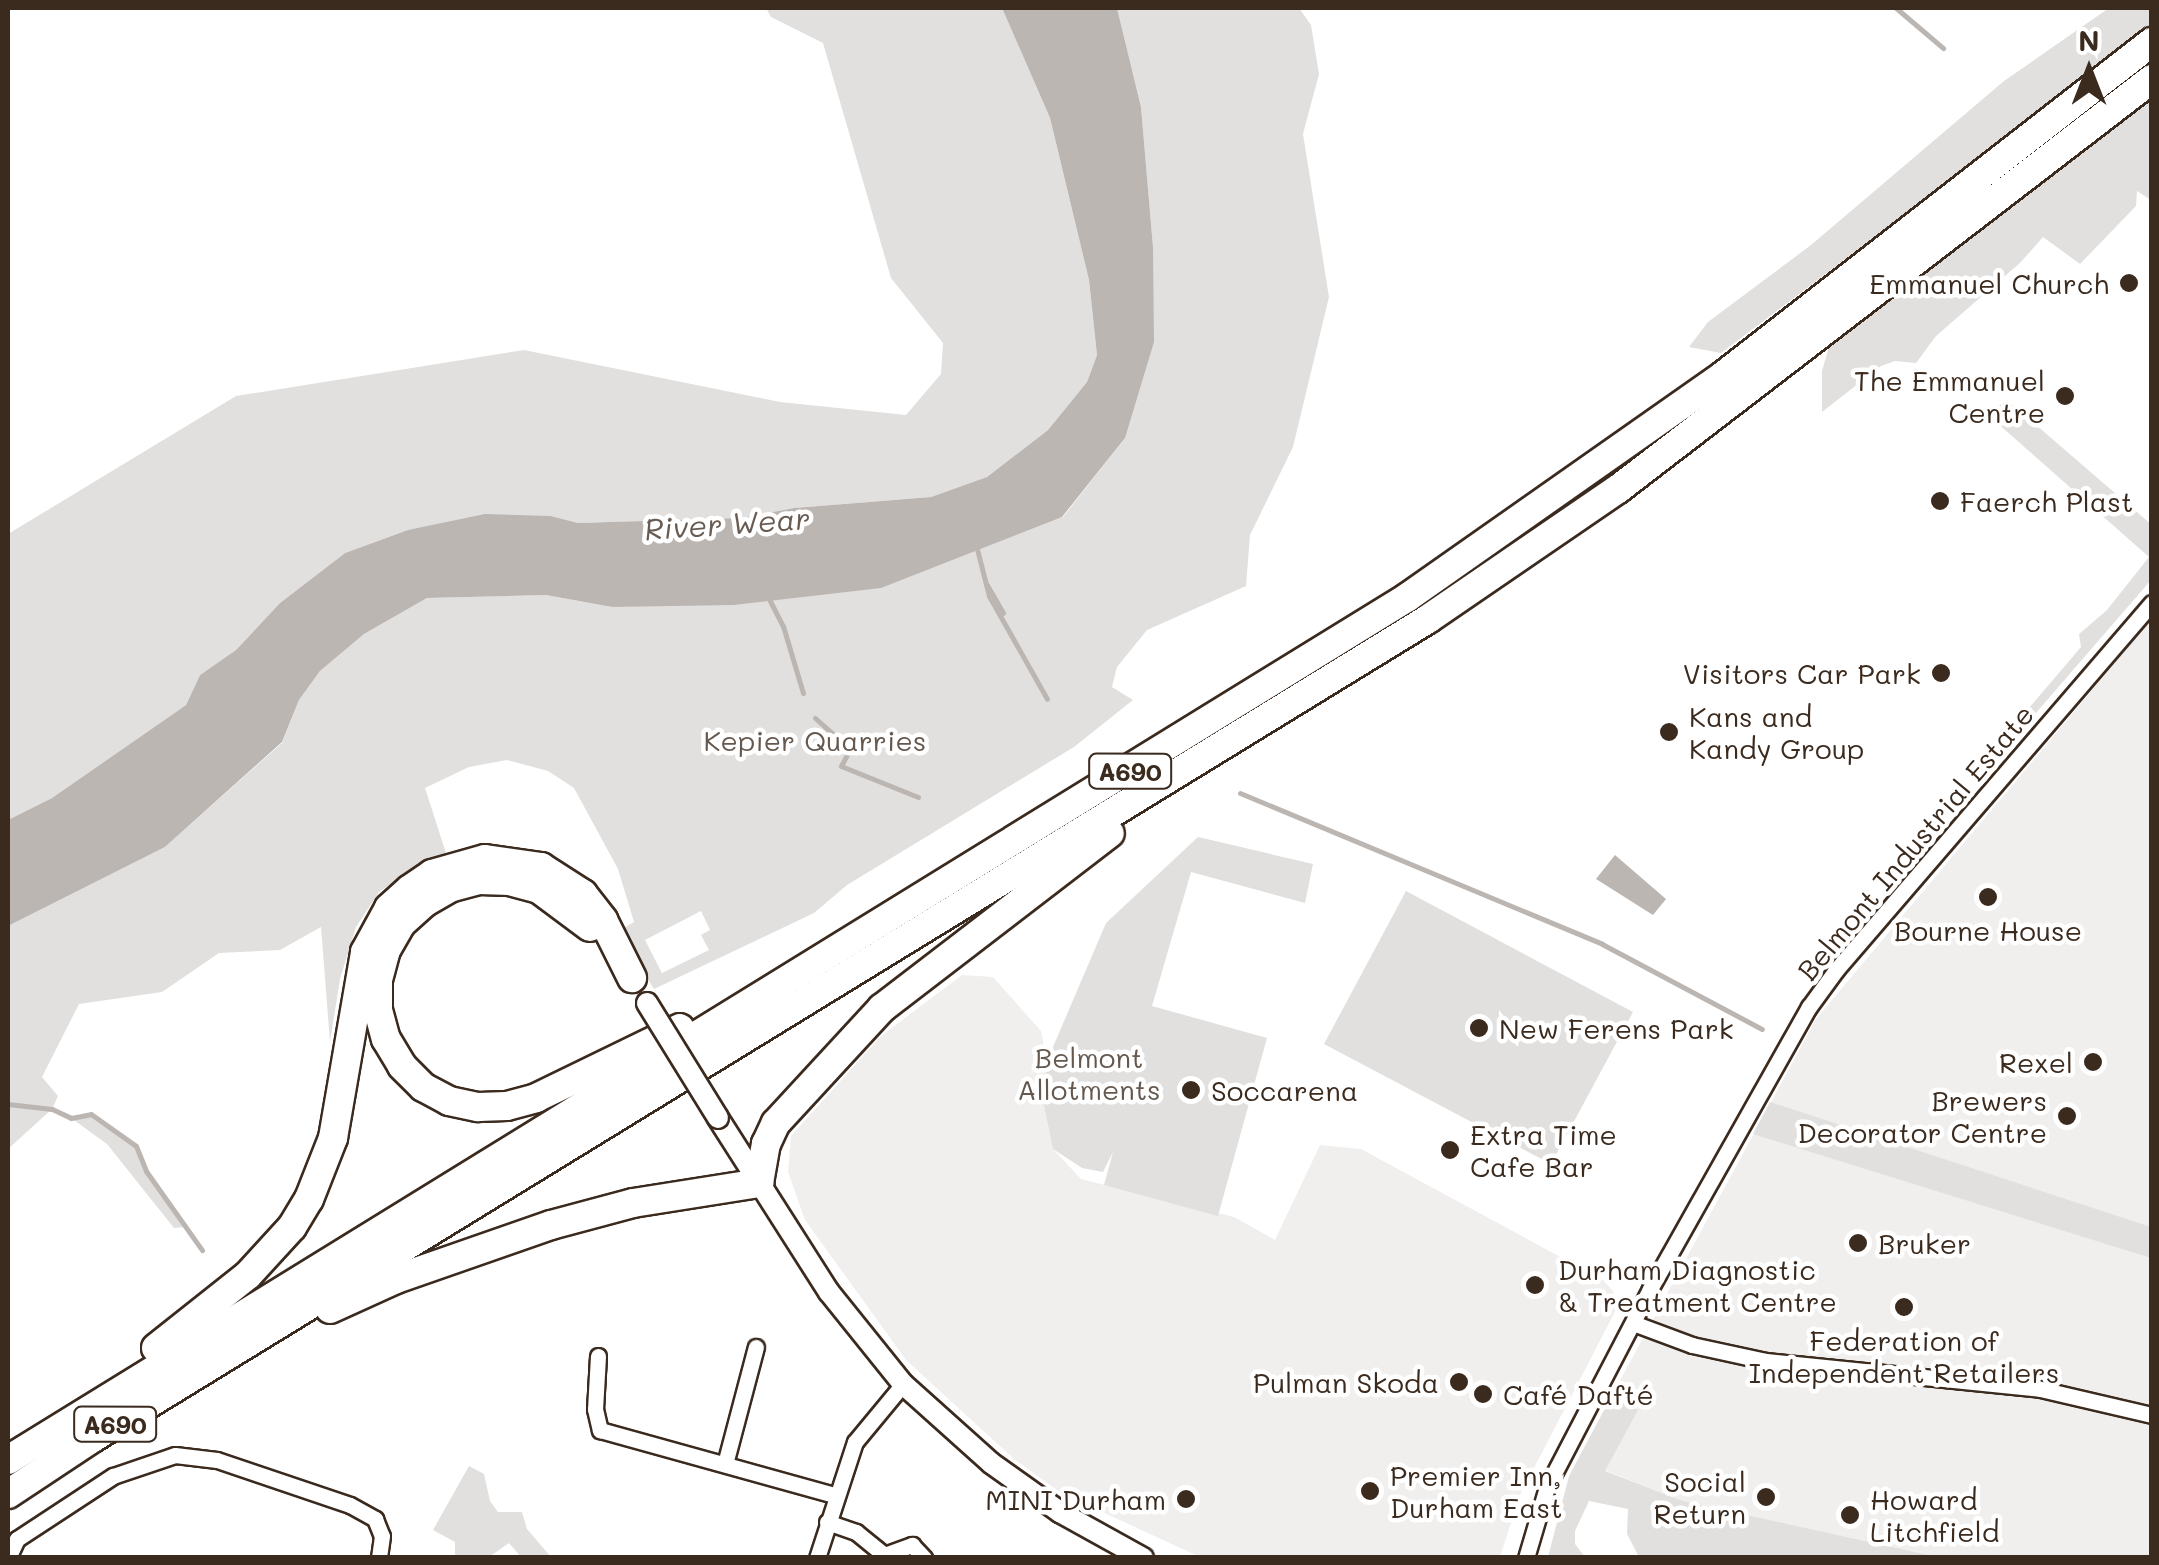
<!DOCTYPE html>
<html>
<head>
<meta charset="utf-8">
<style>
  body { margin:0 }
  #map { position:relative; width:2159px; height:1565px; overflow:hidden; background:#fff; font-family:Mali,sans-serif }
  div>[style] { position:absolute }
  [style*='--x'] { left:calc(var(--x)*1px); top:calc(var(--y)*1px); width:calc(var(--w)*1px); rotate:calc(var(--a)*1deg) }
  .built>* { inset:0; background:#f1efee }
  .green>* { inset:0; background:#e2e0de }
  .water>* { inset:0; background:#bcb6b3 }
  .stream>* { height:5px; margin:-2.5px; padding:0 2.5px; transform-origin:2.5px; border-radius:2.5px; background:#bcb6b3 }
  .roads { filter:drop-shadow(2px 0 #3b2a1e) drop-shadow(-2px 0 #3b2a1e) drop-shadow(0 2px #3b2a1e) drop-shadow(0 -2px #3b2a1e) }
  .minor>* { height:15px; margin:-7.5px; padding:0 7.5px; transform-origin:7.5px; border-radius:7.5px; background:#fff }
  .tertiary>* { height:20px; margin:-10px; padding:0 10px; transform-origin:10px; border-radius:10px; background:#fff }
  .trunk>* { height:28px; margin:-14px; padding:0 14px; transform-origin:14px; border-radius:14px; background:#fff }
  .bridges { filter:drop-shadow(2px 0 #3b2a1e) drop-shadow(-2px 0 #3b2a1e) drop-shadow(0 2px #3b2a1e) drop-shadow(0 -2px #3b2a1e) }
  .tertiary-bridge>* { height:20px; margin:-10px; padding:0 10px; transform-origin:10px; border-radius:10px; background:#fff }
  .dots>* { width:28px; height:28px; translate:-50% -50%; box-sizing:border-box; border:5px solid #fff; border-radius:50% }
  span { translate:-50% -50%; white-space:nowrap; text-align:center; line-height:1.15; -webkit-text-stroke:9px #fff; paint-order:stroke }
  .shield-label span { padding:2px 8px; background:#fff; border:2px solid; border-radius:8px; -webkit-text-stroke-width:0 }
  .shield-label { font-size:25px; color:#3b2a1e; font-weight:700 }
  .poi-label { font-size:28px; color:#3b2a1e }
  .right { translate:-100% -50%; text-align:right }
  .left { translate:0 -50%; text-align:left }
  .park-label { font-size:28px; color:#65584e }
  .street-label { font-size:28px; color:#3b2a1e }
  .water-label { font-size:30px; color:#685b52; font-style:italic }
  .frame { position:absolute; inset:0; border:10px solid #3b2a1e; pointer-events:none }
  .north { position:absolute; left:2039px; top:20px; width:100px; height:100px; -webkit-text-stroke:8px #fff; paint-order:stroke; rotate:0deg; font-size:28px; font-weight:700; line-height:40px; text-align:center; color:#3b2a1e }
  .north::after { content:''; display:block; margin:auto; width:35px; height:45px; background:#3b2a1e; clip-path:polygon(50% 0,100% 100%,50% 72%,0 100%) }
</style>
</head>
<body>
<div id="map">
  <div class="built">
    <div style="clip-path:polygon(2151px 620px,2151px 1557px,1938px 1557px,1683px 1501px,1604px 1470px,1637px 1410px,1611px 1397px,1816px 1019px)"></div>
    <div style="clip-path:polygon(962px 975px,993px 977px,1041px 1031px,1047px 1061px,1044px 1106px,1053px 1149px,1081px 1179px,1234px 1217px,1275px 1240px,1320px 1145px,1361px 1149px,1603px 1280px,1613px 1291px,1617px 1308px,1520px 1495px,1500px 1557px,1200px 1557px,1061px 1493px,1014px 1459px,906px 1360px,805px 1220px,788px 1172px,791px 1136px,881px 1036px)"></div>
  </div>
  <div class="green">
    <div style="clip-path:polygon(766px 8px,1002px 8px,1050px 118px,1089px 280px,1097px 355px,1087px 382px,1048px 430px,987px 477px,931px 497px,794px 508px,740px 518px,578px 523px,551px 516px,408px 530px,345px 553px,280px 603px,236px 650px,200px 675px,186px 705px,52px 798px,8px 820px,8px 534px,236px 396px,524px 350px,780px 402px,906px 415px,941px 374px,943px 343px,891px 278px,823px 43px,771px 17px)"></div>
    <div style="clip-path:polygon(evenodd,1117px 8px,1299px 8px,1311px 25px,1319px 74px,1303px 134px,1329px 297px,1293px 447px,1250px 535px,1246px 586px,1147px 630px,1117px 667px,1112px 687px,1133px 700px,1074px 747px,847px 885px,814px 913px,654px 989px,617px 932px,634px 922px,618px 869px,574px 788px,548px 771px,507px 760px,469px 767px,425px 788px,446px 853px,421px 863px,379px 892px,356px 927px,340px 979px,330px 1042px,321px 927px,280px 950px,219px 953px,162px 992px,79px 1004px,42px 1077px,58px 1096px,52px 1109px,8px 1149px,8px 926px,165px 847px,282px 743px,299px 700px,320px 671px,364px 634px,427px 598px,546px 595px,612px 607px,1063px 517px,1125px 438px,1153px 247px,1141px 107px,1117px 8px,701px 911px,710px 930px,701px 935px,709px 950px,662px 973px,645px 940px,701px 911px)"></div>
    <div style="clip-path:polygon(2109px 8px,2151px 8px,2151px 28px,1721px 353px,1689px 347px,1708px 322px,1811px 245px,2004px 81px)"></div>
    <div style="clip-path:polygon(2151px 96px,2151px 200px,2137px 191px,2136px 206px,2080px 264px,2043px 237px,2020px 263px,1936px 336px,1916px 363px,1895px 361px,1881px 366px,1822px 412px,1822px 371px,1830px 343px)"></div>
    <div style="clip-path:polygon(2007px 400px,2152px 525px,2151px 580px,2029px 721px,2017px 722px,2081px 647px,2079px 634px,2107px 610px,2149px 557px,1987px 414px)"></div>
    <div style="clip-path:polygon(1198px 837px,1313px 864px,1305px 903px,1191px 872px,1152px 1006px,1267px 1038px,1218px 1216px,1104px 1185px,1113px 1152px,1103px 1172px,1082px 1168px,1053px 1149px,1044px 1106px,1047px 1061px,1106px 923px)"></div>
    <div style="clip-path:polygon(1406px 891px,1633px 1012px,1551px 1164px,1324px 1044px)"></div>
    <div style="clip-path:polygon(1770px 1102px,2151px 1227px,2151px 1258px,1753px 1134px)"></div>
    <div style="clip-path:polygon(91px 1114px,136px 1146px,146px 1171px,185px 1227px,174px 1228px,107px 1144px,71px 1118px)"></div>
    <div style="clip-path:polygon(1611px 1397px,1638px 1410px,1605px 1471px,1683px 1501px,1938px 1557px,1639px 1557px,1627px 1534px,1628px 1509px,1589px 1501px,1575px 1531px,1575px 1544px,1585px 1557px,1548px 1557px,1569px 1476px)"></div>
    <div style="clip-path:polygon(469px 1466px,484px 1474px,490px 1501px,498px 1512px,522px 1512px,527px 1529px,551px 1557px,521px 1557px,509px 1543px,489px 1557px,455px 1557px,455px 1542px,433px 1530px)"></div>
  </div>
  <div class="water">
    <div style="clip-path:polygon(1002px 8px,1117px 8px,1141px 107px,1153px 247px,1154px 342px,1125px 438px,1062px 517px,881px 588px,734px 605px,612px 607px,546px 595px,427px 598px,364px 634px,320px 671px,299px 700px,282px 742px,165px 847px,8px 926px,8px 820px,52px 798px,186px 705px,200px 675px,236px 650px,280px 603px,345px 553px,408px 530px,485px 514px,551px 516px,578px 523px,740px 518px,794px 508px,931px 497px,987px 477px,1048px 430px,1087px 382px,1097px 355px,1089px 280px,1050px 118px)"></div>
    <div style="clip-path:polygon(1615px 855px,1666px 899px,1653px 915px,1596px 879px)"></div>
  </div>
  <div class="stream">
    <div style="--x:1896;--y:8;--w:62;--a:40.4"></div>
    <div style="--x:977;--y:549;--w:49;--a:75.7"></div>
    <div style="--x:989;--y:596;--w:118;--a:60.6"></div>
    <div style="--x:987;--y:585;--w:32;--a:60"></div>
    <div style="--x:768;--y:597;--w:33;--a:63"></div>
    <div style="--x:783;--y:626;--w:70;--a:73.4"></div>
    <div style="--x:815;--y:718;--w:47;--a:41.5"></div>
    <div style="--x:850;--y:749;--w:19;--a:118"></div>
    <div style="--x:841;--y:766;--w:83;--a:21.9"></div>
    <div style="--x:1240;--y:793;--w:392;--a:22.6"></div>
    <div style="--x:1602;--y:944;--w:181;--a:28"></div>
    <div style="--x:8;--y:1104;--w:44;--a:6.5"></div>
    <div style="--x:52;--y:1109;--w:21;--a:25"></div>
    <div style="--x:71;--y:1118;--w:20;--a:-11"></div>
    <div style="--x:91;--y:1114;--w:55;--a:35.4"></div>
    <div style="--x:136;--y:1146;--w:27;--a:68"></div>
    <div style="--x:146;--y:1171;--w:97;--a:54.7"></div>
  </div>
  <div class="roads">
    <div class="minor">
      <div style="--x:1633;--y:1323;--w:63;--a:20.4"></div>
      <div style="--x:1692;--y:1345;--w:76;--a:12.2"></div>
      <div style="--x:1766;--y:1361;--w:275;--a:5.8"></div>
      <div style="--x:2040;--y:1389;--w:115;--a:13.1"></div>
      <div style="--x:598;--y:1356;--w:53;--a:93.2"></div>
      <div style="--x:595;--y:1409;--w:22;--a:77"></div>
      <div style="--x:600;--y:1430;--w:244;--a:15.5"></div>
      <div style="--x:725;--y:1464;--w:121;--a:-75.2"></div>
      <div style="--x:827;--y:1522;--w:31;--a:19"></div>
      <div style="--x:856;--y:1532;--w:41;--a:39.1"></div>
      <div style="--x:887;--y:1554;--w:27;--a:-20"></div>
      <div style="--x:912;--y:1545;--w:18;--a:47"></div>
      <div style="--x:8;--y:1558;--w:21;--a:-65"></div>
      <div style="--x:17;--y:1539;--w:115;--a:-33.3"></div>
      <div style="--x:113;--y:1476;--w:65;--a:-18.7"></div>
      <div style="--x:175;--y:1455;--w:42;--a:6.8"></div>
      <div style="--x:217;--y:1460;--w:140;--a:18.7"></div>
      <div style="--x:350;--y:1505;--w:29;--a:29"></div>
      <div style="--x:375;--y:1519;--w:18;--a:68"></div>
      <div style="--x:382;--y:1536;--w:22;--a:98"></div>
      <div style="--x:817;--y:1558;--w:122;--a:-71.9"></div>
      <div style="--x:855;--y:1442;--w:75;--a:-50.4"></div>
      <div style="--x:1526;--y:1558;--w:74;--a:-73.5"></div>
      <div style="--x:1547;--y:1487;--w:223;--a:-62.5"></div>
      <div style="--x:1650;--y:1289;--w:324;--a:-60.6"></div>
      <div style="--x:1809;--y:1007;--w:46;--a:-53.9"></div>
      <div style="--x:1836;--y:970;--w:484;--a:-49.3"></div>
    </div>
    <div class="tertiary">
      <div style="--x:718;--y:1118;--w:206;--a:57.5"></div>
      <div style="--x:829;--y:1292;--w:118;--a:51.2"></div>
      <div style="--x:903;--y:1384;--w:118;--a:41.9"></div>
      <div style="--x:991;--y:1463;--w:85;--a:35.4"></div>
      <div style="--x:1060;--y:1512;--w:95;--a:29"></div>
    </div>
    <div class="trunk">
      <div style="--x:590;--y:927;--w:64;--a:-143.3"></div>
      <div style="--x:539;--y:889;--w:30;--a:-165"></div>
      <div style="--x:510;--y:881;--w:31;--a:-178"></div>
      <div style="--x:479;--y:880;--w:30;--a:165"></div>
      <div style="--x:450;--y:888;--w:30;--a:150"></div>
      <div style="--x:424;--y:903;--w:31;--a:138"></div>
      <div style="--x:401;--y:924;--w:30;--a:120"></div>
      <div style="--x:386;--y:950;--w:30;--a:105"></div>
      <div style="--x:378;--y:979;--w:31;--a:90"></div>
      <div style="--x:378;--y:1010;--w:30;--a:75"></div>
      <div style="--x:386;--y:1039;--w:31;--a:59"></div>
      <div style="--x:402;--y:1066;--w:30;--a:45"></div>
      <div style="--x:423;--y:1087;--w:30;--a:28"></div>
      <div style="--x:449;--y:1101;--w:30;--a:12"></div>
      <div style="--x:478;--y:1107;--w:29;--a:-2"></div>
      <div style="--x:507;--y:1106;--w:30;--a:-15"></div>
      <div style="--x:536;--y:1098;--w:160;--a:-25.9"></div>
      <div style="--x:330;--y:1309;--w:72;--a:-24.4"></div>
      <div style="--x:396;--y:1279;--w:164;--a:-19.2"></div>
      <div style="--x:551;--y:1225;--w:85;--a:-15"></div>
      <div style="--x:633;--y:1203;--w:128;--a:-9"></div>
      <div style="--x:759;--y:1183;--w:40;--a:-80"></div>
      <div style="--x:766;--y:1144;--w:23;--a:-65"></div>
      <div style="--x:776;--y:1123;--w:156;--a:-47.3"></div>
      <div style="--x:882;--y:1008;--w:287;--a:-37.5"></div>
      <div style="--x:156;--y:1348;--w:117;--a:-38.4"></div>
      <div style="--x:248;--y:1275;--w:65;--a:-47.5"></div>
      <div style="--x:292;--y:1227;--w:33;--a:-59"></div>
      <div style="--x:309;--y:1199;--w:66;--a:-68.5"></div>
      <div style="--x:333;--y:1138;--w:189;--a:-80.2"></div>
      <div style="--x:365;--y:952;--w:50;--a:-61.4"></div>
      <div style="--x:389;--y:908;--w:28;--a:-42"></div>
      <div style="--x:410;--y:889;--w:27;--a:-34"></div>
      <div style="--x:432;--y:874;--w:55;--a:-15.8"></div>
      <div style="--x:485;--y:859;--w:57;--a:8.1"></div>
      <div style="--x:541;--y:867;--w:50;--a:32.7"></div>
      <div style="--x:583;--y:894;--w:33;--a:52"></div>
      <div style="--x:603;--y:920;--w:65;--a:63.4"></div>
      <div style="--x:8;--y:1460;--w:1645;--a:-31.65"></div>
      <div style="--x:1408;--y:597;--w:388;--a:-35.1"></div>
      <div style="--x:1725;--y:374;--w:541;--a:-37.87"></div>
      <div style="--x:8;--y:1494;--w:100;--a:-33.5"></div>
      <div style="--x:91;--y:1439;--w:1568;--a:-31.52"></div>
      <div style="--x:1428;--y:619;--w:230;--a:-34.4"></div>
      <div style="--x:1618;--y:489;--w:673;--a:-37.52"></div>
    </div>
  </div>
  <div class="bridges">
    <div class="tertiary-bridge">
      <div style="--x:647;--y:1003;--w:135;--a:58.3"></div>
    </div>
  </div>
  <div class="dots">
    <div style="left:2129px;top:283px;background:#3b2a1e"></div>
    <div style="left:2065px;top:396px;background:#3b2a1e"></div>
    <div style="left:1940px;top:501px;background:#3b2a1e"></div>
    <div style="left:1941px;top:673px;background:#3b2a1e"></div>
    <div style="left:1669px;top:732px;background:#3b2a1e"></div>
    <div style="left:1988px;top:897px;background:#3b2a1e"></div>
    <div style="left:1479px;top:1028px;background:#3b2a1e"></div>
    <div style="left:2093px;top:1062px;background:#3b2a1e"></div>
    <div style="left:1191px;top:1090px;background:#3b2a1e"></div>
    <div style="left:2067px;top:1116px;background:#3b2a1e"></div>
    <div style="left:1450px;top:1150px;background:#3b2a1e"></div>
    <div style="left:1858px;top:1243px;background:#3b2a1e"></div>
    <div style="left:1535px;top:1285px;background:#3b2a1e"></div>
    <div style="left:1904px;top:1307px;background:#3b2a1e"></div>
    <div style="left:1459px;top:1382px;background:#3b2a1e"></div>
    <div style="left:1483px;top:1394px;background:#3b2a1e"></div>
    <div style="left:1370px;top:1491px;background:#3b2a1e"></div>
    <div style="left:1766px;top:1497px;background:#3b2a1e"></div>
    <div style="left:1186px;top:1499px;background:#3b2a1e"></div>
    <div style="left:1850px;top:1515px;background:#3b2a1e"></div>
  </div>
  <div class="shield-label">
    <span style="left:1130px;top:771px">A690</span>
    <span style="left:115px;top:1424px">A690</span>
  </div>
  <div class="poi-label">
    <span class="right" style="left:2109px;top:283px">Emmanuel Church</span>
    <span class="right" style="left:2045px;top:396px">The Emmanuel<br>Centre</span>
    <span class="left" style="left:1960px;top:501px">Faerch Plast</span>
    <span class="right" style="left:1921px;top:673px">Visitors Car Park</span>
    <span class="left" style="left:1689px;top:732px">Kans and<br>Kandy Group</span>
    <span style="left:1988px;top:930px">Bourne House</span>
    <span class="left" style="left:1499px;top:1028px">New Ferens Park</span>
    <span class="right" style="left:2073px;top:1062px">Rexel</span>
    <span class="left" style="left:1211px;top:1090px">Soccarena</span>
    <span class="right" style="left:2047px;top:1116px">Brewers<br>Decorator Centre</span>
    <span class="left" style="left:1470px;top:1150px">Extra Time<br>Cafe Bar</span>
    <span class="left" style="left:1878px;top:1243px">Bruker</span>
    <span class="left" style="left:1558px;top:1285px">Durham Diagnostic<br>&amp; Treatment Centre</span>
    <span style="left:1904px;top:1356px">Federation of<br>Independent Retailers</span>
    <span class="right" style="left:1439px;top:1382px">Pulman Skoda</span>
    <span class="left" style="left:1503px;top:1394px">Café Dafté</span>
    <span class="left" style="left:1390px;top:1491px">Premier Inn,<br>Durham East</span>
    <span class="right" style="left:1746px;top:1497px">Social<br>Return</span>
    <span class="right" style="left:1166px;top:1499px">MINI Durham</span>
    <span class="left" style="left:1870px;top:1515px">Howard<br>Litchfield</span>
  </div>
  <div class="park-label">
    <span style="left:815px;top:740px">Kepier Quarries</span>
    <span style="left:1089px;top:1073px">Belmont<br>Allotments</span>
  </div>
  <div class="street-label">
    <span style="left:1915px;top:842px;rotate:-50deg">Belmont Industrial Estate</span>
  </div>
  <div class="water-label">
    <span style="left:727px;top:523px;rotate:-4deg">River Wear</span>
  </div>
  <div class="frame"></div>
  <div class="north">N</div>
</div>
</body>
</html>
